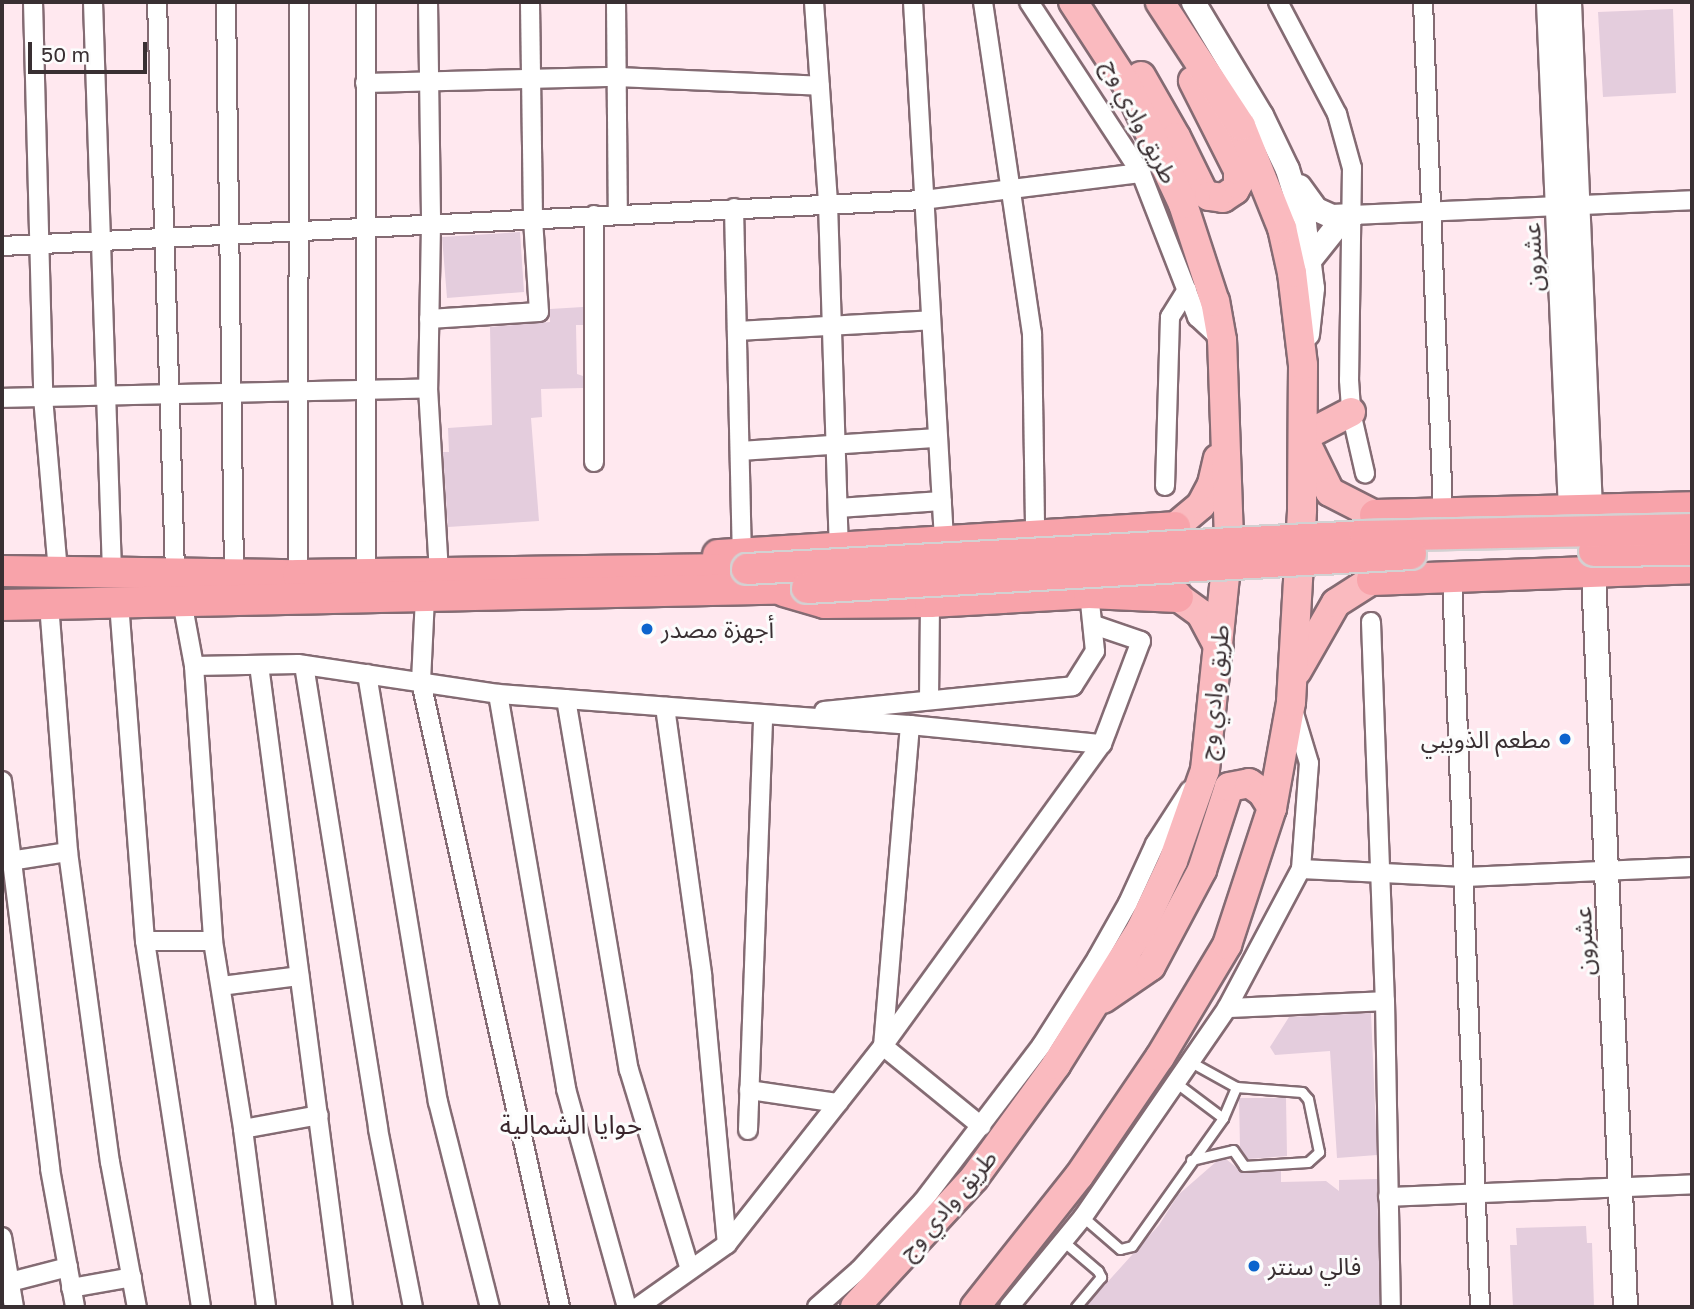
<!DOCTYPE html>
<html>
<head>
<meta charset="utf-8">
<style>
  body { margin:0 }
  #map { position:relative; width:1694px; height:1309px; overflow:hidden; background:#ffe8ef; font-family:"Golos Text","Noto Sans Arabic",sans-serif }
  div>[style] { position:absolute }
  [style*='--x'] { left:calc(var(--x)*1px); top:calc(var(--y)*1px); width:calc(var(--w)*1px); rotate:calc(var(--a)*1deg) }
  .building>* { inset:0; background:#e4cddd }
  .roads { filter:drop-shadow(2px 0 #846b73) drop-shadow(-2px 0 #846b73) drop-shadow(0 2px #846b73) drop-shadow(0 -2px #846b73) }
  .service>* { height:9px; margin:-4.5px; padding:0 4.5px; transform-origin:4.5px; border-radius:4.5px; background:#fff }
  .minor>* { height:18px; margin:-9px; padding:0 9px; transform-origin:9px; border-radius:9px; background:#fff }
  .tertiary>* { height:23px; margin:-11.5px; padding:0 11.5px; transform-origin:11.5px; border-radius:11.5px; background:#fff }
  .primary>* { height:28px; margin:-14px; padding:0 14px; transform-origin:14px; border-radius:14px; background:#fababf }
  .trunk>* { height:30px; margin:-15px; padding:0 15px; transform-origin:15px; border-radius:15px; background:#f8a3aa }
  .bridges { filter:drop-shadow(2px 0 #d3d1d2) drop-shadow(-2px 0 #d3d1d2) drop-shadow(0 2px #d3d1d2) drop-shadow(0 -2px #d3d1d2) }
  .trunk-bridge>* { height:30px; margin:-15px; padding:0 15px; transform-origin:15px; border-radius:15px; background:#f8a3aa }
  .dots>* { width:19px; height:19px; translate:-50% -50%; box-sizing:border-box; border:4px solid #fcfcfc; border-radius:50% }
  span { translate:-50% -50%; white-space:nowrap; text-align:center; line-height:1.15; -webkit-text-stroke:6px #fcfcfc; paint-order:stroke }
  .street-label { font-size:24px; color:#392f32 }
  .poi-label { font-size:24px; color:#392f32 }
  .left { translate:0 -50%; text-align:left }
  .right { translate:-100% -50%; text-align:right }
  .neighbourhood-label { font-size:26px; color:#3a252c }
  .frame { position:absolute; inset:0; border:4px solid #392f32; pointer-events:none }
  .scale { position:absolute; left:28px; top:42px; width:119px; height:32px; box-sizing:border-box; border:4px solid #392f32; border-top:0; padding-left:9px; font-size:21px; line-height:24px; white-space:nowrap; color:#392f32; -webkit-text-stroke:5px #fcfcfc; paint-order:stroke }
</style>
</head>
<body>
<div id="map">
  <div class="building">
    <div style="clip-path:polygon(1673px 9px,1676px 93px,1603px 97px,1598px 12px)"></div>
    <div style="clip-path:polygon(520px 232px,524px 292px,447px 298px,442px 237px)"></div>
    <div style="clip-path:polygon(583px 307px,583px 325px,576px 325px,577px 374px,583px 376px,583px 388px,541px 389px,542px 417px,531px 418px,539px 521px,448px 527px,443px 452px,449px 452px,448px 428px,492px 425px,490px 327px,550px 322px,550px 309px)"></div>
    <div style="clip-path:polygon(1371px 1013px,1377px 1155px,1337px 1158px,1330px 1051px,1275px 1055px,1270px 1047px,1289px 1017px)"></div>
    <div style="clip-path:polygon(1239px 1098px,1286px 1098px,1287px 1156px,1248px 1159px,1240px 1148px)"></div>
    <div style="clip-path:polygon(1226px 1159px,1242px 1172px,1281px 1171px,1281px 1182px,1326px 1181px,1339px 1191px,1339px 1180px,1377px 1179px,1380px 1307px,1085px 1307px,1159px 1225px,1178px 1195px,1217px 1161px)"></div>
    <div style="clip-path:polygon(1586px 1226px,1587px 1243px,1592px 1243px,1594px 1307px,1513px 1307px,1510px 1245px,1517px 1245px,1516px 1228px)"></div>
  </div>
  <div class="roads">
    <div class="service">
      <div style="--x:1175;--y:1082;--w:60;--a:36.9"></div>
      <div style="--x:1191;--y:1160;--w:43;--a:-13.4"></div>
      <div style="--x:1233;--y:1150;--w:19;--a:55"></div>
      <div style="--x:1244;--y:1166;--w:64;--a:-3.6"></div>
      <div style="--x:1308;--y:1162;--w:15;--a:-42"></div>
      <div style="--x:1319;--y:1152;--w:54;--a:-101.7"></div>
      <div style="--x:1308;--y:1099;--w:9;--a:-131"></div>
      <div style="--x:1302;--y:1092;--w:66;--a:-175.7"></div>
      <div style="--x:1083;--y:1217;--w:49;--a:40.9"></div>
      <div style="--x:1120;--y:1249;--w:12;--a:-14"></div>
      <div style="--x:1132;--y:1246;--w:157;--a:-54.6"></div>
      <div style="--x:1223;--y:1118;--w:34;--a:-67"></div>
      <div style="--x:1236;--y:1087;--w:54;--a:-151"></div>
      <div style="--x:1063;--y:1241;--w:46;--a:40.6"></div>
      <div style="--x:1098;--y:1271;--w:7;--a:63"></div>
      <div style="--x:1101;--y:1277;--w:39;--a:130"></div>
    </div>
    <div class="minor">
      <div style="--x:33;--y:2;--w:395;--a:88.5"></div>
      <div style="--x:43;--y:397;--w:175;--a:85.1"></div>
      <div style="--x:93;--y:2;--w:570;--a:88.09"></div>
      <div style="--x:157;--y:2;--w:570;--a:88.19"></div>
      <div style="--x:226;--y:2;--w:570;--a:89.2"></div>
      <div style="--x:428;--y:2;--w:222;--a:89.2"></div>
      <div style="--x:431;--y:224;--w:164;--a:91"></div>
      <div style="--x:428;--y:388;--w:184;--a:86.6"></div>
      <div style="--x:616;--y:2;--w:212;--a:89.5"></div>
      <div style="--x:814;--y:2;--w:201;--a:86"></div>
      <div style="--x:828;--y:203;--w:344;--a:88.2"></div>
      <div style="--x:913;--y:2;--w:539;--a:86.7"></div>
      <div style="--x:983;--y:2;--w:335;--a:81.6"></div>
      <div style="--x:1032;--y:333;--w:201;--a:89.1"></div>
      <div style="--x:1029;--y:2;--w:204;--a:56.8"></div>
      <div style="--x:1141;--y:173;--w:155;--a:68.7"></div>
      <div style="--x:1197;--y:317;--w:33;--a:43"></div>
      <div style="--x:1278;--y:2;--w:127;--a:62.2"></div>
      <div style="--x:1337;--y:114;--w:56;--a:74.5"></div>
      <div style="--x:1352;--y:168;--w:212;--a:90.8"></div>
      <div style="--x:1349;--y:380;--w:32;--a:86"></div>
      <div style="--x:1351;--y:412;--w:63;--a:77.1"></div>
      <div style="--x:1423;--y:2;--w:509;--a:87.75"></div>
      <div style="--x:365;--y:83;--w:252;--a:-1.4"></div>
      <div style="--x:617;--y:77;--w:203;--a:2.5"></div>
      <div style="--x:734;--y:208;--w:345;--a:88.7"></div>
      <div style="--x:1352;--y:215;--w:340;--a:-2.5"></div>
      <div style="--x:2;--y:246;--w:922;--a:-2.86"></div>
      <div style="--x:923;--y:200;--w:220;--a:-7.1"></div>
      <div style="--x:429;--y:319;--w:110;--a:-3.6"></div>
      <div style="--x:539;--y:312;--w:94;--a:-93.7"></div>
      <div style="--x:533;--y:218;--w:216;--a:-90.8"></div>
      <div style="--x:737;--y:331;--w:194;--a:-3.2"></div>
      <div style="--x:2;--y:398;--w:426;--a:-1.3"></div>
      <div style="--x:740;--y:451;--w:198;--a:-3.8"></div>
      <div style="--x:594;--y:462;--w:247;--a:-90"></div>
      <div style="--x:1165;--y:486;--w:169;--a:-88.3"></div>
      <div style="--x:1170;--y:317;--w:32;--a:-58"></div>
      <div style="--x:838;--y:508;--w:104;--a:-3.9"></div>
      <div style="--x:366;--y:573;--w:571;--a:-90"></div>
      <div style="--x:298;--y:575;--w:573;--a:-89.9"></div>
      <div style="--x:1452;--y:578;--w:730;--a:87.8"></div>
      <div style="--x:425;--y:597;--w:85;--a:92.7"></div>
      <div style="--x:421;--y:682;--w:640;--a:77.46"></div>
      <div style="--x:182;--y:601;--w:66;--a:79.5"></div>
      <div style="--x:194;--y:666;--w:276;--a:86"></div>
      <div style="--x:213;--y:941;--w:190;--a:80.9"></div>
      <div style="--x:243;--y:1129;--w:179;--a:82.6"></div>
      <div style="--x:119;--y:603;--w:339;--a:85.6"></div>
      <div style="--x:145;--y:941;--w:370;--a:81.3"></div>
      <div style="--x:49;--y:604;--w:249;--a:85.6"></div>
      <div style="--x:68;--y:852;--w:313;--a:82.3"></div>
      <div style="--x:110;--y:1162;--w:147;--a:79.5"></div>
      <div style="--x:1371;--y:622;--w:379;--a:87.9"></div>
      <div style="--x:1385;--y:1001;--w:306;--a:88.9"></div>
      <div style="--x:259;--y:665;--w:647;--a:82.55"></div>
      <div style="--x:304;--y:665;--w:470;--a:80.9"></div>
      <div style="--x:378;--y:1129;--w:181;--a:78.9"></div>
      <div style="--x:194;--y:666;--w:104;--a:-1.1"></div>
      <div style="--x:298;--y:664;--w:202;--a:8.5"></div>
      <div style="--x:498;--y:694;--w:413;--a:4.3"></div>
      <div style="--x:910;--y:725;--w:193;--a:5.7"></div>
      <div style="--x:367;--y:674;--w:434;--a:80.6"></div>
      <div style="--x:438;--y:1102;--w:211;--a:75.8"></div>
      <div style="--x:498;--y:694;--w:401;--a:80.2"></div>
      <div style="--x:566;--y:1089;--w:226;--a:74.4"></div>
      <div style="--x:566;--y:699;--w:376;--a:80.4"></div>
      <div style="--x:629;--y:1070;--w:208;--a:73"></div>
      <div style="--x:929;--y:700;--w:98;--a:-89.4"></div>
      <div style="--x:665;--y:707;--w:271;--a:82.1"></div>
      <div style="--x:702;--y:975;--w:270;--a:84.7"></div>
      <div style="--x:824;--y:711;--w:250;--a:-5.7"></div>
      <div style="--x:1073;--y:686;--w:41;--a:-57.8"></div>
      <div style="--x:1095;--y:651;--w:58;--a:-95.9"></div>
      <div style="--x:910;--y:725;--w:322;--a:94.8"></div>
      <div style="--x:883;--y:1046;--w:127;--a:39.2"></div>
      <div style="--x:2;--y:781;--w:391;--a:82.9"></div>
      <div style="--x:50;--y:1169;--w:140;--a:79.7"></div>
      <div style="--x:10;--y:861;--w:59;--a:-8.8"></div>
      <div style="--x:1301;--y:869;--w:164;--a:2.8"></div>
      <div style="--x:1465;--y:877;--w:227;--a:-2.5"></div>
      <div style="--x:145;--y:941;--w:68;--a:0"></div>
      <div style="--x:221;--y:986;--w:79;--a:-7.3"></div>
      <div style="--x:1227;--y:1008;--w:158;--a:-2.5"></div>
      <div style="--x:749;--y:1090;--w:90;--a:8.3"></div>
      <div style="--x:243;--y:1129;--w:77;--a:-10.4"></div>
      <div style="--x:748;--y:1130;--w:415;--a:-87.9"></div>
      <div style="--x:1388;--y:1197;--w:304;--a:-2.4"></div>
      <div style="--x:2;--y:1237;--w:71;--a:80.3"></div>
      <div style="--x:10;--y:1282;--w:60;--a:-14.5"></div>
      <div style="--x:71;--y:1288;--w:62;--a:-10.2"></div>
      <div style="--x:638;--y:1307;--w:109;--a:-35.3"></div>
      <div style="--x:727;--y:1244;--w:252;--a:-51.8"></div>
      <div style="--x:883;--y:1046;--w:373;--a:-54.1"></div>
      <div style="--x:1102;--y:744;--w:110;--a:-69.3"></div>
      <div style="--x:1141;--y:641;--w:50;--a:-161.2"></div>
      <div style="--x:817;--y:1307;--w:56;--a:-41.4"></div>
      <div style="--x:859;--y:1270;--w:94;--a:-47.2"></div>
      <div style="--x:923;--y:1201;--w:195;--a:-52.7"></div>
      <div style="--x:1041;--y:1046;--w:104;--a:-57.5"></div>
      <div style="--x:1097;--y:958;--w:63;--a:-60.6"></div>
      <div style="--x:1128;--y:903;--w:65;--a:-65.4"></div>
      <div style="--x:1155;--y:844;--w:64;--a:-57.1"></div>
      <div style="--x:1009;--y:1307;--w:117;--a:-50.6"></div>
      <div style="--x:1083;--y:1217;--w:254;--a:-55.4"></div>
      <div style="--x:1227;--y:1008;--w:157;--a:-62"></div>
      <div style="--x:1301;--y:869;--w:106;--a:-85.7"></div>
      <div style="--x:1309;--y:763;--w:55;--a:-106.8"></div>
    </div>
    <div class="tertiary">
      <div style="--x:1193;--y:2;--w:132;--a:59"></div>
      <div style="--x:1261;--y:115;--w:60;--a:64.3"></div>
      <div style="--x:1287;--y:169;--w:58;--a:72.8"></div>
      <div style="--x:1304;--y:224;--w:64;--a:82.9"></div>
      <div style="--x:1312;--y:288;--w:46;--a:96.2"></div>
      <div style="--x:1548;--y:2;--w:507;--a:87.52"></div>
      <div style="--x:1569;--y:2;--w:507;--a:87.63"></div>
      <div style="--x:1299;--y:186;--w:29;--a:54"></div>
      <div style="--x:1316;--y:209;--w:17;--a:24"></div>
      <div style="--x:1332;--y:216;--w:20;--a:-3"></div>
      <div style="--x:1309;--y:260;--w:45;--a:-51.3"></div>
      <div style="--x:1337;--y:225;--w:18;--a:-34"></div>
      <div style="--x:1593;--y:573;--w:735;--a:87.5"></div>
    </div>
    <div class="primary">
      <div style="--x:1141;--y:76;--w:70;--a:60.2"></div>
      <div style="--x:1176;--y:137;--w:61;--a:63.9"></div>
      <div style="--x:1203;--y:192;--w:7;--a:34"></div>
      <div style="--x:1209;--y:196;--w:14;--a:8"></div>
      <div style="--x:1223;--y:198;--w:14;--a:-34"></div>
      <div style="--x:1235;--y:190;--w:7;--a:-63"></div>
      <div style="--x:1238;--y:184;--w:14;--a:-90"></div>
      <div style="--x:1238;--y:170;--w:100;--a:-116.8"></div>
      <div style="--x:1351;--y:412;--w:54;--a:152.5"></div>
      <div style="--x:1303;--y:437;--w:61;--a:63.9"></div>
      <div style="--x:1330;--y:492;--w:51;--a:27.1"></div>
      <div style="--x:1175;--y:527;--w:34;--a:-40"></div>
      <div style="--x:1201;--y:505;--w:24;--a:-62"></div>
      <div style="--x:1212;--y:484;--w:26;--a:-77"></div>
      <div style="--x:1178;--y:597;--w:29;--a:36"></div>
      <div style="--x:1201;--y:614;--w:38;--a:62"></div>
      <div style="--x:1297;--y:671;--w:78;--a:-60.2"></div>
      <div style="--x:1336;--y:603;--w:43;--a:-32.6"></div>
      <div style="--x:1103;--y:999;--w:58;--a:-34.5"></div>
      <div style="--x:1151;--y:966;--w:109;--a:-62"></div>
      <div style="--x:1202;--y:870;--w:87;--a:-72"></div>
      <div style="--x:1229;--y:787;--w:20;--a:-11"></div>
      <div style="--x:1249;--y:783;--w:16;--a:35"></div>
      <div style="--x:1262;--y:792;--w:19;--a:58"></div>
      <div style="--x:855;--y:1307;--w:176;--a:-47.3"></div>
      <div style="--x:974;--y:1178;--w:140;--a:-54"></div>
      <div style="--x:1056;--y:1065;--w:160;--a:-58"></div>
      <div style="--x:1141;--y:929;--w:75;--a:-64.8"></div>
      <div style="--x:1173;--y:861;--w:96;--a:-70.6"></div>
      <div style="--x:1205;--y:770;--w:232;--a:-84.1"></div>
      <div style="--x:1229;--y:539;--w:199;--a:-92"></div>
      <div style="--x:1222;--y:340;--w:39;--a:-100"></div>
      <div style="--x:1215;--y:302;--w:103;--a:-108.1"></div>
      <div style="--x:1183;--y:204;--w:132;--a:-115.2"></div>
      <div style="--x:1127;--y:85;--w:99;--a:-123"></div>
      <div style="--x:975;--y:1307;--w:167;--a:-51.6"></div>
      <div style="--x:1079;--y:1176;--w:144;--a:-55.8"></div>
      <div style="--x:1160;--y:1057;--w:131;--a:-59.1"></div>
      <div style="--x:1227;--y:945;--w:144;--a:-71.8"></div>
      <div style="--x:1272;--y:808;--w:108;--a:-79.8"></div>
      <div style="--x:1291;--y:702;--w:193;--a:-86.7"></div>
      <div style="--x:1302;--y:509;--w:144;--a:-89.6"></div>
      <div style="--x:1303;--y:365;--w:93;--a:-96.8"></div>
      <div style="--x:1292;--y:273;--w:46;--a:-102.5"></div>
      <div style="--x:1282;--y:228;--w:110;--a:-111.9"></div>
      <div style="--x:1241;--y:126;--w:148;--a:-123.2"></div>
    </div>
    <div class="trunk">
      <div style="--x:1375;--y:515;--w:317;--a:-1.4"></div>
      <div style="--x:718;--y:555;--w:458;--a:-3.5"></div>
      <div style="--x:2;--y:571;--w:296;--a:0.8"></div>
      <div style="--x:298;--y:575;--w:449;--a:-0.8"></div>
      <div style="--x:1372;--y:580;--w:320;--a:-2.1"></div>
      <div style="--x:784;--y:591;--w:43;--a:16.3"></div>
      <div style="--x:825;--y:603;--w:105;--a:-0.5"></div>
      <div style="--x:930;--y:602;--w:159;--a:-3.2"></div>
      <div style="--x:1089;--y:593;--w:89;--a:2.6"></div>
      <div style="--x:2;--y:605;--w:805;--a:-1.21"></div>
    </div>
  </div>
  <div class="bridges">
    <div class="trunk-bridge">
      <div style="--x:1594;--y:551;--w:98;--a:-0.6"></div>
      <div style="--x:747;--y:569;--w:619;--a:-3.06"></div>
      <div style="--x:1365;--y:536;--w:327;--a:-1.2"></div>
      <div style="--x:807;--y:588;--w:605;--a:-3.22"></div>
    </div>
  </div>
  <div class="dots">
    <div style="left:647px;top:629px;background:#0c64cd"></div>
    <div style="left:1565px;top:739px;background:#0c64cd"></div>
    <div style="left:1254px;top:1266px;background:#0c64cd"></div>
  </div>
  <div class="street-label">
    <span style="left:1141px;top:121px;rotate:63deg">طريق وادي وج</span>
    <span style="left:1532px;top:257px;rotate:-92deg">عشرون</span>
    <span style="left:1213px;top:692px;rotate:-84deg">طريق وادي وج</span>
    <span style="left:1583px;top:941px;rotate:-92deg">عشرون</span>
    <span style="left:947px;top:1204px;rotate:-49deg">طريق وادي وج</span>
  </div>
  <div class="poi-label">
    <span class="left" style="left:661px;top:629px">أجهزة مصدر</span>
    <span class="right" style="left:1551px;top:739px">مطعم الذويبي</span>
    <span class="left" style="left:1268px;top:1266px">فالي سنتر</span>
  </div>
  <div class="neighbourhood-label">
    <span style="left:571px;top:1125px">حوايا الشمالية</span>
  </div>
  <div class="frame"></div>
  <div class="scale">50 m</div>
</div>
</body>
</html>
